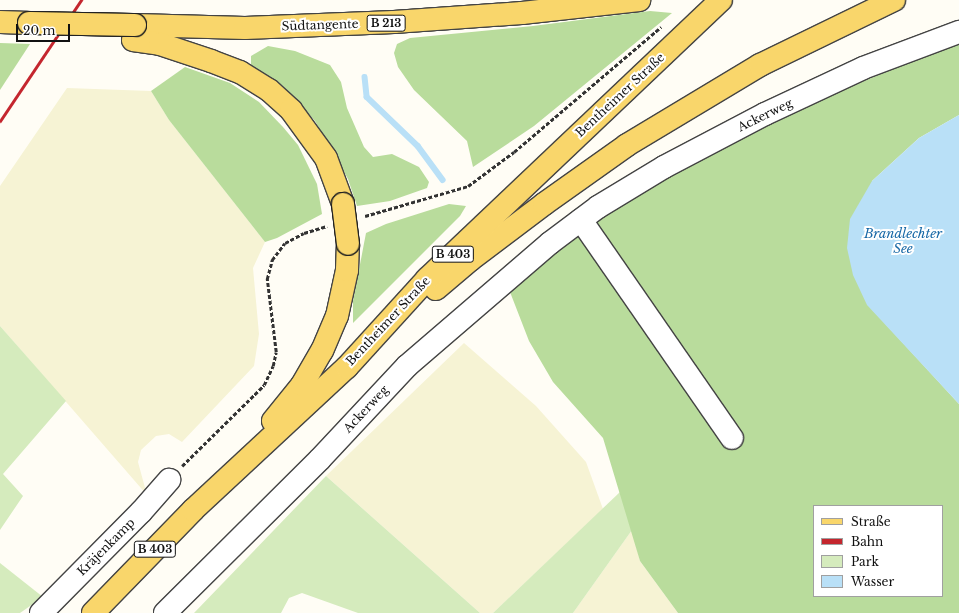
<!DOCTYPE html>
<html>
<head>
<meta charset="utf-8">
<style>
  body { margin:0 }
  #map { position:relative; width:959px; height:613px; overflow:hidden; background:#fffdf5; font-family:"Libre Baskerville",serif }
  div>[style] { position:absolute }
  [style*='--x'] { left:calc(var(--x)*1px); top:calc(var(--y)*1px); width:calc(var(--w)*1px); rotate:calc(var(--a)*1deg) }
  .farmland>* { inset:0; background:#f6f3d4 }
  .green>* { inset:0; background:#d5ebbd }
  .forest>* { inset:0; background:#b9dc9c }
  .water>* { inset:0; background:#b9e0f7 }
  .stream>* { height:5.5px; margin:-2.75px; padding:0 2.75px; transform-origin:2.75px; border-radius:2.75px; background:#b9e0f7 }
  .path>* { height:2.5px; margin-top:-1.25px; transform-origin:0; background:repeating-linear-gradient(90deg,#333 0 4px,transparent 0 6px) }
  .roads { filter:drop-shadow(1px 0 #444) drop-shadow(-1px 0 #444) drop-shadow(0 1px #444) drop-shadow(0 -1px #444) }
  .minor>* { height:22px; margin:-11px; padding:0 11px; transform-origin:11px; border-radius:11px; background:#fff }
  .major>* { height:22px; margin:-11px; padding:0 11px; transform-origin:11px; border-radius:11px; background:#f9d66b }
  .rail>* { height:3px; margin:-1.5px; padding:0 1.5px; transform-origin:1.5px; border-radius:1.5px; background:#c4262e }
  .bridges { filter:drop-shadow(1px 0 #222) drop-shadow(-1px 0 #222) drop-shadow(0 1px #222) drop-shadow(0 -1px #222) }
  .major-bridge>* { height:22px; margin:-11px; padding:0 11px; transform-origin:11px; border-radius:11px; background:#f9d66b }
  span { translate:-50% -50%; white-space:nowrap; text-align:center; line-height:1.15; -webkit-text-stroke:4px #fff; paint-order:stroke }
  .shield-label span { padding:1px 3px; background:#fff; border:1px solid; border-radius:3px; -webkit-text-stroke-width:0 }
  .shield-label { font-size:11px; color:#111; font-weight:700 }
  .street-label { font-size:12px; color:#111 }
  .water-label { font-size:13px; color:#1768a6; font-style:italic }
  .legend { position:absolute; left:813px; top:505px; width:130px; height:92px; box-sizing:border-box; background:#fff; border:1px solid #a0a0a0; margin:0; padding:5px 7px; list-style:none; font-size:12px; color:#111 }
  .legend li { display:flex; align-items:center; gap:8px; height:20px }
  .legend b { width:20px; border:1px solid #a0a0a0 }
  .scale { position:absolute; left:16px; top:24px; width:54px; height:18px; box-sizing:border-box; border:2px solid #111; border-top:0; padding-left:5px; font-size:12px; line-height:14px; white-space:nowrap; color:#111; -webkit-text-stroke:3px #fff; paint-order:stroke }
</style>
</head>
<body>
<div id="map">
  <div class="farmland">
    <div style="clip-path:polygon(67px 88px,151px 91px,169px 120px,265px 242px,253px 268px,259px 334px,254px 366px,182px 442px,169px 434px,156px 436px,141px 450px,138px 462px,147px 495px,0 326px,0 186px)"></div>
    <div style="clip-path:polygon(464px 343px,536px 406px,586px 462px,603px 509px,493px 613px,480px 613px,326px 476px)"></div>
    <div style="clip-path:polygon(632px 530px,640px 561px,678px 613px,573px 613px)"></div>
  </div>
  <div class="green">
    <div style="clip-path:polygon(0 326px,66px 401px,3px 474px,23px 496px,0 530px)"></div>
    <div style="clip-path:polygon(326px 476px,480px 613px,358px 613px,302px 593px,289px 598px,281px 613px,194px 613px)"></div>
    <div style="clip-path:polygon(620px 492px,632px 530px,573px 613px,493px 613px)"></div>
    <div style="clip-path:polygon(0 563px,43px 597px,20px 613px,0 613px)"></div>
  </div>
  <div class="forest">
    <div style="clip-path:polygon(650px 11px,672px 13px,534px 126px,473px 167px,467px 141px,414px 90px,398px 67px,394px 53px,397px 44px,410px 38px,533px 26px)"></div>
    <div style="clip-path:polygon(0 43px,30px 44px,0 90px)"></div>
    <div style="clip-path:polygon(evenodd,959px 44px,959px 115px,919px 138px,872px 181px,868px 305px,959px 404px,959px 613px,678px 613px,640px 561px,603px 438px,553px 382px,529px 341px,510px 292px,544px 260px,606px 215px,667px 178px,806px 105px,927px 55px,959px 44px,814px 506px,942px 506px,942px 596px,814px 596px,814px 506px)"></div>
    <div style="clip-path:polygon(268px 46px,295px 51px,330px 65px,341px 82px,347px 108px,364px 147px,373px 157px,392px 154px,419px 167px,429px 182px,427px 188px,390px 201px,357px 206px,348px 179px,315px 121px,283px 86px,251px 65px,251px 56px)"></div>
    <div style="clip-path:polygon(185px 67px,230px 83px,259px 102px,283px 127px,298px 145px,317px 184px,322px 214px,277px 238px,265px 242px,169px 120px,151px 91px)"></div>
    <div style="clip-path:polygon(449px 204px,466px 206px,460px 216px,353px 323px,353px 301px,366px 233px,386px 224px)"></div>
  </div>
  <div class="water">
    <div style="clip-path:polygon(959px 115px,959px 404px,867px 305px,853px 275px,847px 248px,850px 219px,872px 181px,919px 138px)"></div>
  </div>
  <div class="stream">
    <div style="--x:365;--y:77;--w:20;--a:84"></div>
    <div style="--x:367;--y:97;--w:71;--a:43.9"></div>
    <div style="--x:418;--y:146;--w:42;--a:53.7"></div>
  </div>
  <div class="path">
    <div style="--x:365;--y:216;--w:107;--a:-16.2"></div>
    <div style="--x:468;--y:186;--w:57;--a:-36.5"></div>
    <div style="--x:514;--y:152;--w:193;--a:-40.4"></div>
    <div style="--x:182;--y:466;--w:115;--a:-44.6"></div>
    <div style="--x:264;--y:385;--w:21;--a:-65"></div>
    <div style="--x:273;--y:366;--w:14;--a:-78"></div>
    <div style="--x:276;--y:352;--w:74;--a:-97"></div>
    <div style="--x:267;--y:279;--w:20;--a:-75"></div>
    <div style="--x:272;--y:260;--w:21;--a:-53"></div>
    <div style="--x:285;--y:243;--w:21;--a:-28"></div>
    <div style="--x:304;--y:233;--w:24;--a:-17"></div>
  </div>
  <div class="roads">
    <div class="minor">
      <div style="--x:581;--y:220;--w:265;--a:55.3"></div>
      <div style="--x:41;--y:613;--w:142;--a:-45.3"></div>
      <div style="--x:141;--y:512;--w:43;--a:-48.8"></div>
      <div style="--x:165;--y:613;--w:218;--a:-44.8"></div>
      <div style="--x:320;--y:459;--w:127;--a:-46.9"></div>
      <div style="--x:407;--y:366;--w:189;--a:-40.7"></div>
      <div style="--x:550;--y:243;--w:60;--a:-36.9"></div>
      <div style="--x:598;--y:207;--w:77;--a:-31.2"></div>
      <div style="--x:664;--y:167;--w:114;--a:-27.7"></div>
      <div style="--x:765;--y:114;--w:108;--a:-25.1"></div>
      <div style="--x:863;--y:68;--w:103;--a:-20.6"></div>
    </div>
    <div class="major">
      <div style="--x:0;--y:22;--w:29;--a:2"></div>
      <div style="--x:135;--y:25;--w:110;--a:1.6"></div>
      <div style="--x:245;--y:28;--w:149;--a:-2.3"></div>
      <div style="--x:394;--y:22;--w:128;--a:-4"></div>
      <div style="--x:522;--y:13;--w:118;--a:-6.3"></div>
      <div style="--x:133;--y:40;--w:27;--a:8"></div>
      <div style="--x:160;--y:44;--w:54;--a:18.4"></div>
      <div style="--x:211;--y:61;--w:31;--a:21"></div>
      <div style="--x:240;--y:72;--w:34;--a:32"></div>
      <div style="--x:269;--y:90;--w:30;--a:42"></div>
      <div style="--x:291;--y:110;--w:59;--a:53.9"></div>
      <div style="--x:326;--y:158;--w:49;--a:69.7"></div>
      <div style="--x:436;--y:289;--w:45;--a:-40.5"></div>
      <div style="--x:470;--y:260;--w:93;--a:-37.1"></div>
      <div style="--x:544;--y:204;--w:102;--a:-35.4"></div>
      <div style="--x:627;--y:145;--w:155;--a:-31"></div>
      <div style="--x:760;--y:65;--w:149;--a:-25.9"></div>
      <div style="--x:273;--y:421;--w:46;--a:-51.1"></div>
      <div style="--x:302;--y:385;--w:39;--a:-60"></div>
      <div style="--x:322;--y:351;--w:38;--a:-67"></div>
      <div style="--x:337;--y:316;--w:47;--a:-77.7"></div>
      <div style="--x:347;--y:270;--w:26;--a:-88"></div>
      <div style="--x:93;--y:613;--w:144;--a:-45.8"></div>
      <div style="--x:193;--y:510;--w:210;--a:-42.9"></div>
      <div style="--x:347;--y:367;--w:119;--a:-47.7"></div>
      <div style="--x:427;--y:279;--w:405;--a:-43.5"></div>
    </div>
  </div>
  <div class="rail">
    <div style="--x:0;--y:121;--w:146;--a:-56.2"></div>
  </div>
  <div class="bridges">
    <div class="major-bridge">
      <div style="--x:29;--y:23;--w:106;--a:1.1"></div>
      <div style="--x:343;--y:204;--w:40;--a:82.9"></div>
    </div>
  </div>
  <div class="shield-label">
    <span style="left:386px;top:23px">B 213</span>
    <span style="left:453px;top:254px">B 403</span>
    <span style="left:155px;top:549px">B 403</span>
  </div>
  <div class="street-label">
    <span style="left:320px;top:25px;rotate:-2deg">Südtangente</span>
    <span style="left:620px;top:95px;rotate:-43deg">Bentheimer Straße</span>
    <span style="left:765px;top:115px;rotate:-26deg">Ackerweg</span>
    <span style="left:388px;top:321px;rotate:-47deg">Bentheimer Straße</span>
    <span style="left:366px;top:409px;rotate:-47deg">Ackerweg</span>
    <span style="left:106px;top:547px;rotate:-45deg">Kräjenkamp</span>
  </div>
  <div class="water-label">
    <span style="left:903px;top:242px">Brandlechter<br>See</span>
  </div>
  <ul class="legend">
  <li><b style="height:5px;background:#f9d66b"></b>Straße</li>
  <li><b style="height:5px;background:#c4262e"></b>Bahn</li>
  <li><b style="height:11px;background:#d5ebbd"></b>Park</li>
  <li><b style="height:11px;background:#b9e0f7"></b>Wasser</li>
  </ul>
  <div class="scale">20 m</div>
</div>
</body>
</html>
